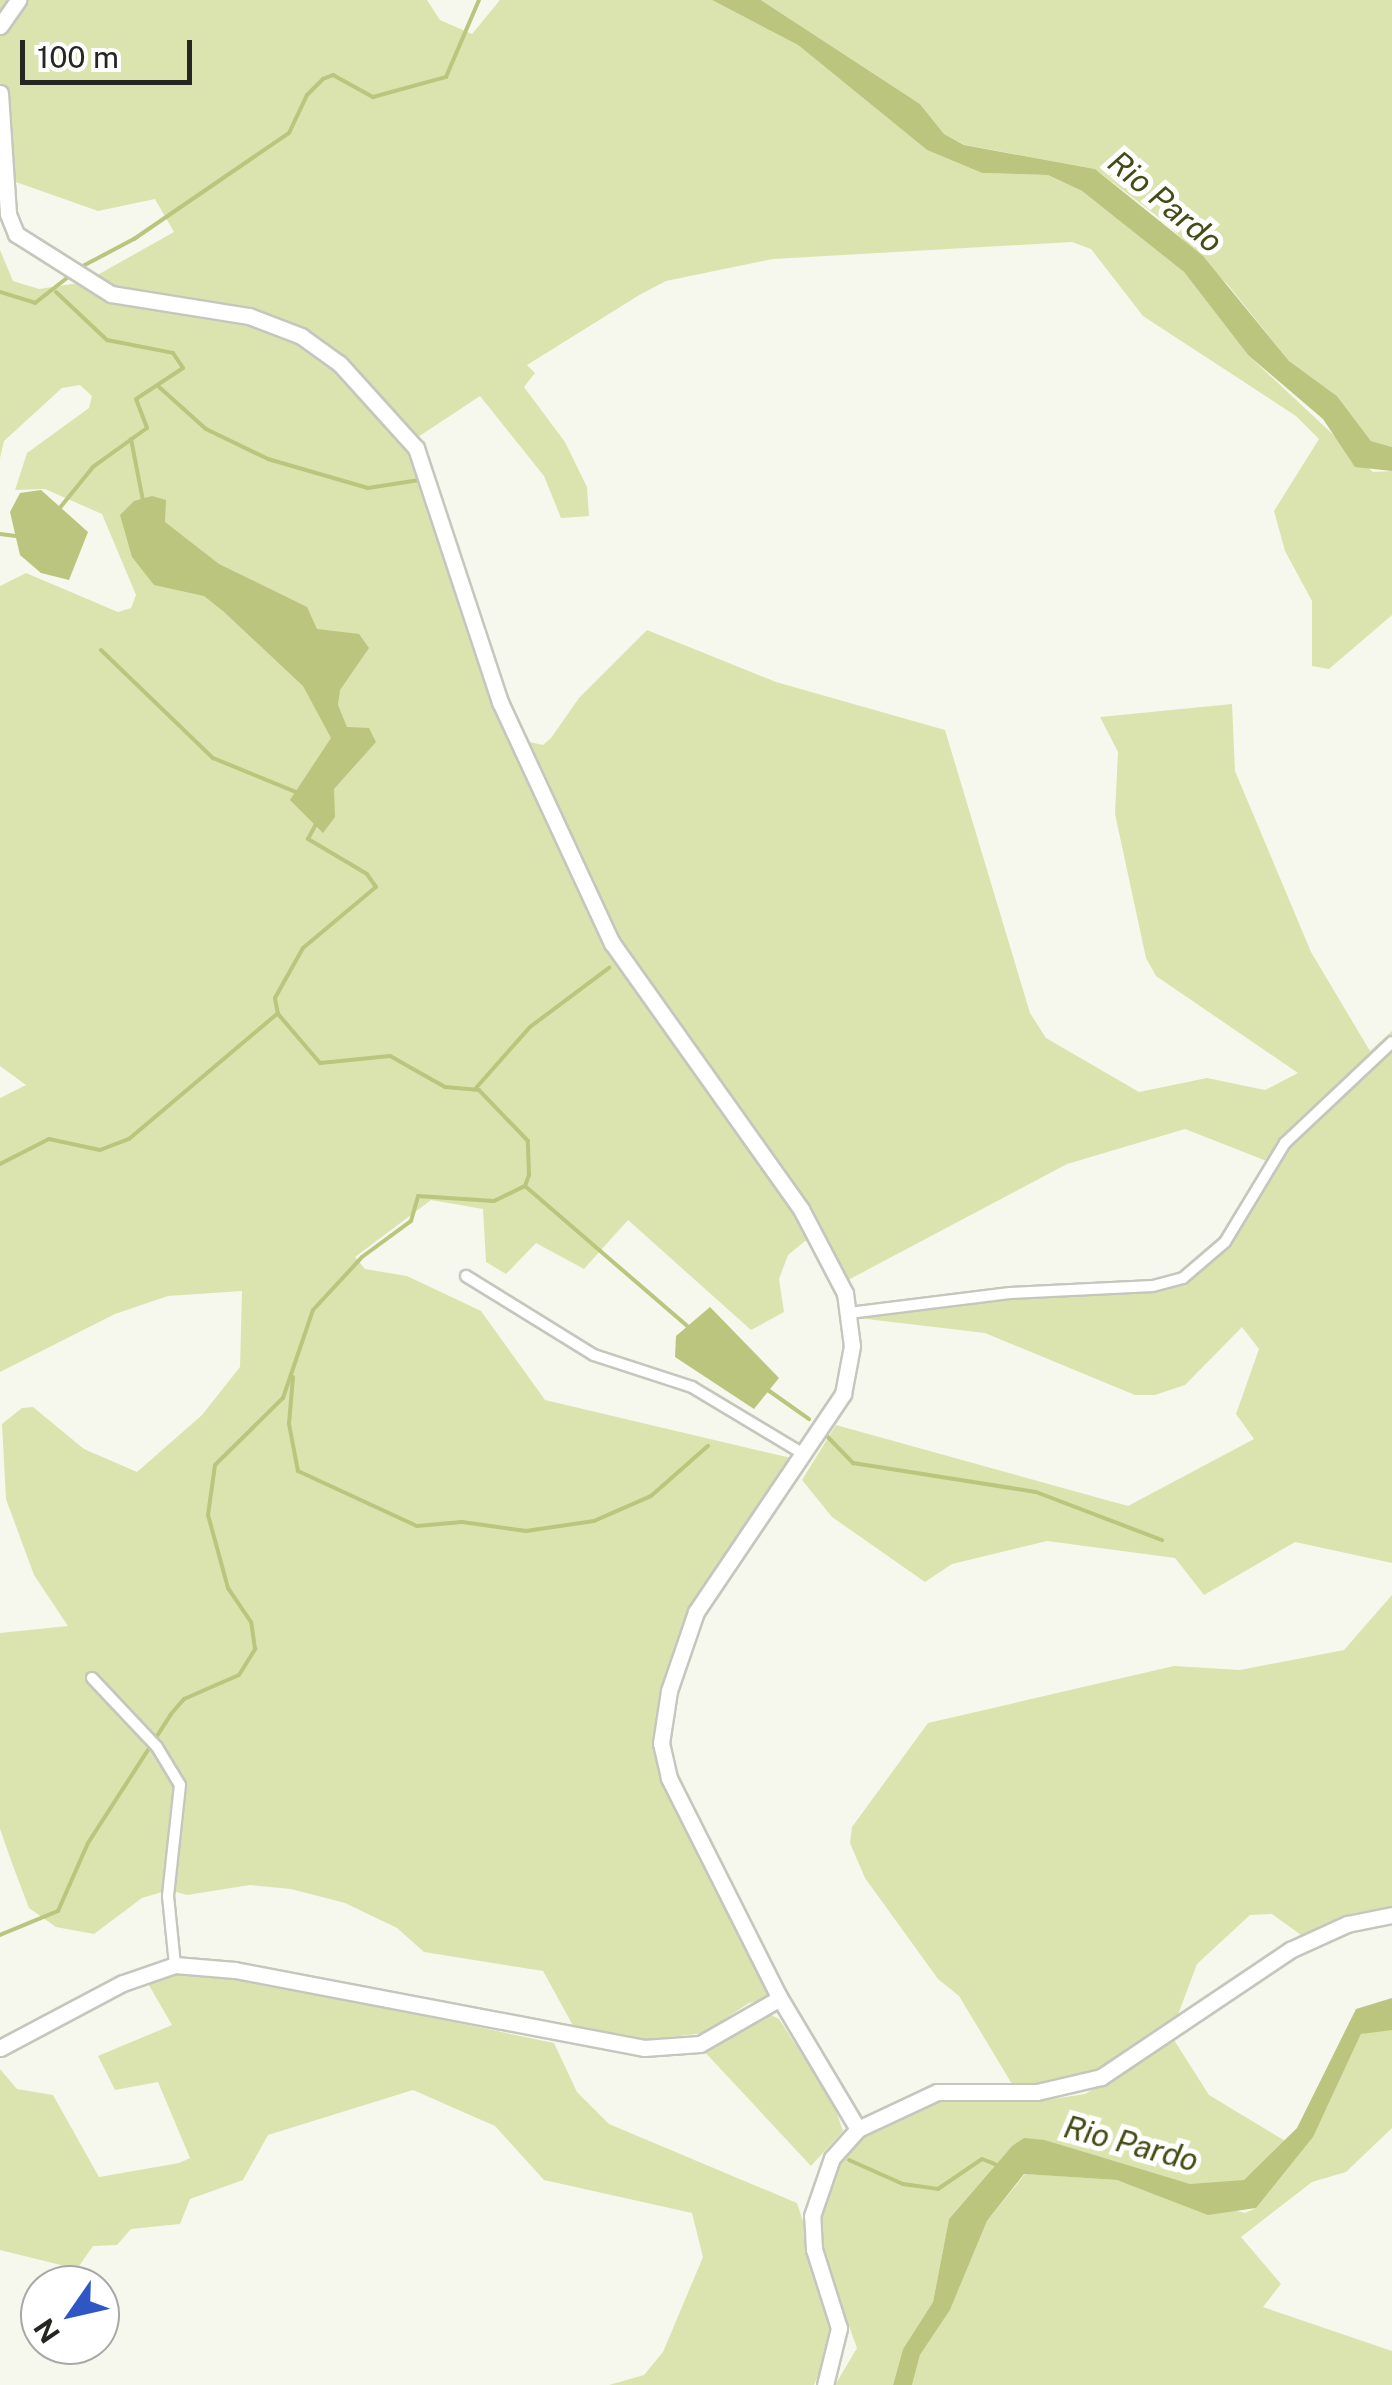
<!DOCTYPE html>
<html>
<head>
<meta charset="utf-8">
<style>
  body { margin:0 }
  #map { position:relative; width:1392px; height:2385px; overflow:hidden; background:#f6f8ed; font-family:"Public Sans",sans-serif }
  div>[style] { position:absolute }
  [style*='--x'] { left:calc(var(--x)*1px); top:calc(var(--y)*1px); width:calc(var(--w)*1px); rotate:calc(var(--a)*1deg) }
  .green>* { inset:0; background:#dbe4af }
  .water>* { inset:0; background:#bbc57d }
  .stream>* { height:4px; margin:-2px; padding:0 2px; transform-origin:2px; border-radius:2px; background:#bbc57d }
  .roads { filter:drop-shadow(2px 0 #c5c7bd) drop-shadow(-2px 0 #c5c7bd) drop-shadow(0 2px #c5c7bd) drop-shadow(0 -2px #c5c7bd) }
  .street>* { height:10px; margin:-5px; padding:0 5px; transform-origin:5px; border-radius:5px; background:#fff }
  .secondary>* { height:15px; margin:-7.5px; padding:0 7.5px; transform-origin:7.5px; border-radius:7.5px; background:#fff }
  span { translate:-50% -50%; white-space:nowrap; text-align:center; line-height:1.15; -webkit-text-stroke:10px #fff; paint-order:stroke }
  .water-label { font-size:32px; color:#454b15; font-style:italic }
  .north { position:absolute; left:20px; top:2265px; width:100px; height:100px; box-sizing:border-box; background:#fff; border:2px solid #a8a8a7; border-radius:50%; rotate:236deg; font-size:28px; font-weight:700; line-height:40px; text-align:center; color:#262622 }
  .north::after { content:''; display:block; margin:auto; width:35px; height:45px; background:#2e56c5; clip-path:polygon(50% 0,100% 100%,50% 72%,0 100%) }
  .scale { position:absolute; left:20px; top:40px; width:172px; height:45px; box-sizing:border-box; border:5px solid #262622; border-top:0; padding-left:12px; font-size:30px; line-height:35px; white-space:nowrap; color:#262622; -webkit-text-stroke:8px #fff; paint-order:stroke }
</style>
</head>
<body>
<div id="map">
  <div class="green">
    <div style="clip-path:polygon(0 0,427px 0,440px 20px,472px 34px,500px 0,712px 0,798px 45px,927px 150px,982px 173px,1048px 175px,1082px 191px,1184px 272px,1248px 355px,1373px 472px,1392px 471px,1392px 615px,1329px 669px,1312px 666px,1312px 601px,1285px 551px,1274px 511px,1319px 439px,1296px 416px,1143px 316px,1091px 249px,1072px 242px,773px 259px,666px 281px,641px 294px,527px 365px,535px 373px,524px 387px,565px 442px,587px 487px,589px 516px,561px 518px,544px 476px,480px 396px,406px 445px,422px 463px,520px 740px,543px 745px,551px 738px,579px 698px,647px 630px,776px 682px,945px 730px,1030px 1013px,1046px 1038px,1139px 1092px,1207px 1078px,1265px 1090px,1298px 1073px,1156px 976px,1146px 958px,1115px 814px,1118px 752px,1100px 717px,1232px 704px,1235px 771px,1311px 952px,1370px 1051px,1392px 1031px,1392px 1563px,1295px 1542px,1204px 1595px,1175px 1558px,1047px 1541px,952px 1564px,925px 1582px,832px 1517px,802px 1480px,836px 1425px,1128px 1506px,1254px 1439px,1236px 1414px,1259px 1349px,1242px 1327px,1185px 1385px,1155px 1395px,1135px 1395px,985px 1333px,858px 1318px,972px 1300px,1184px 1282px,1230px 1239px,1269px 1162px,1185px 1129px,1067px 1164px,850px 1279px,837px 1283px,815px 1240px,805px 1241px,788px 1255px,779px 1279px,784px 1312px,751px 1330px,628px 1220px,584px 1269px,536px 1243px,506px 1274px,486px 1262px,483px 1209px,431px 1200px,355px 1257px,365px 1269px,407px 1276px,481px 1311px,545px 1400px,791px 1458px,743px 1529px,746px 1545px,688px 1634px,663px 1743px,673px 1780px,713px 1845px,742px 1910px,773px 1999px,749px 2003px,704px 2033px,638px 2041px,576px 2031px,543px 1971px,424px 1952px,397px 1928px,345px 1903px,291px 1889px,250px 1885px,187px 1895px,169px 1890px,142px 1898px,94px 1934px,56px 1927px,29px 1908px,13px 1866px,0 1829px,0 1633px,68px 1626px,34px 1575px,6px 1499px,2px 1424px,22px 1408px,33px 1407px,84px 1449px,137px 1472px,202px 1415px,240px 1367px,242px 1291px,168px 1296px,115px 1314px,0 1372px,0 1098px,26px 1085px,0 1066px,0 586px,26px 573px,118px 612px,131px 608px,136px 595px,102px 514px,45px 489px,15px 490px,27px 453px,89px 408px,92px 396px,80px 385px,62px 388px,4px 441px,0 458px,0 250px,13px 281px,39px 289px,85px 282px,174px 232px,155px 199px,98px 211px,13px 181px,0 148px)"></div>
    <div style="clip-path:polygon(761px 0,1392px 0,1392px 447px,1371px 441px,1337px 396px,1289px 361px,1228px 285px,1165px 222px,1095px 169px,965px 145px,944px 134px,920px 104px)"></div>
    <div style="clip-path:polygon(1392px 1595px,1392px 1907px,1301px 1935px,1272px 1914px,1250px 1915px,1197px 1964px,1176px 2020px,1102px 2070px,1040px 2086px,1012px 2084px,959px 1996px,938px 1979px,865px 1878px,850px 1843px,852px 1827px,928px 1723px,1174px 1666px,1240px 1670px,1344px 1650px)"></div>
    <div style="clip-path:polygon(204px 1970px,554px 2043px,577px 2092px,609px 2124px,797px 2203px,831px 2307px,830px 2348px,814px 2385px,609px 2385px,644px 2375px,663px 2352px,703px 2257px,692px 2213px,544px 2180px,495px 2126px,413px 2090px,268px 2135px,243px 2180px,190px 2199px,180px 2224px,131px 2229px,117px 2245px,93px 2246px,77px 2269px,0 2250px,0 2069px,17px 2089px,53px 2095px,99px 2177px,179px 2163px,190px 2158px,158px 2082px,115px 2090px,98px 2056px,172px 2025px,143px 1975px)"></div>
    <div style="clip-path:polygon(767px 2013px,779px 2019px,833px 2102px,843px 2131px,811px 2166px,702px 2049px)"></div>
    <div style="clip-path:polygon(1375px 2029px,1392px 2030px,1392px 2128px,1346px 2172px,1312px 2182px,1241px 2237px,1281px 2284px,1263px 2307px,1392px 2351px,1392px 2385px,912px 2385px,920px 2355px,950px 2310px,987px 2221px,1025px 2174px,1117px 2180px,1245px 2213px,1256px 2208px,1326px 2109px,1361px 2034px)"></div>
    <div style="clip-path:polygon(1174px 2040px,1209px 2095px,1287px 2142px,1284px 2146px,1244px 2180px,1219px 2185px,1191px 2185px,1045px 2140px,1012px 2146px,949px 2219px,933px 2302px,903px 2349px,893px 2385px,835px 2385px,857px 2348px,816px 2235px,824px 2183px,857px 2136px,953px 2096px,1040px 2101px,1085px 2094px)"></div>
  </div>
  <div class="water">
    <div style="clip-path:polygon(712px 0,761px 0,920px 104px,944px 134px,964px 145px,1095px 169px,1203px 256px,1289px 361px,1337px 396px,1371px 441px,1392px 447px,1392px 471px,1355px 467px,1323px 419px,1248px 355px,1184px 272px,1082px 191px,1048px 175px,982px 173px,927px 150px,798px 45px)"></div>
    <div style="clip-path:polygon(41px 490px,88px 532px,69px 580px,41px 573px,20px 555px,10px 512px,20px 493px)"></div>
    <div style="clip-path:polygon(152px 496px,166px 500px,165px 522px,219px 564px,307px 607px,317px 629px,359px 634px,369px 648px,340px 690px,338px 705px,347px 727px,369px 728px,376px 742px,334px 789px,335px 817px,323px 833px,290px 800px,331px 738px,303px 686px,223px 611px,204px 596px,154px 585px,132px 557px,120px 515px,134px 501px)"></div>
    <div style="clip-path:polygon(710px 1307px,779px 1378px,754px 1409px,675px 1357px,676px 1336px)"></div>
    <div style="clip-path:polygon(1392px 1998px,1392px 2030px,1361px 2034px,1313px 2137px,1256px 2208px,1208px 2215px,1117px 2180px,1024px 2174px,987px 2221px,950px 2310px,920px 2355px,912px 2385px,893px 2385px,903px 2349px,933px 2302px,949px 2219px,1012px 2146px,1024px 2138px,1045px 2140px,1190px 2184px,1244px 2180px,1297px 2128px,1356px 2009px)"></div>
  </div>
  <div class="stream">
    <div style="--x:79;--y:268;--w:62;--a:-27.8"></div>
    <div style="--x:134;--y:239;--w:188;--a:-34.4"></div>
    <div style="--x:289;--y:133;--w:42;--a:-64.7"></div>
    <div style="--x:307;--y:95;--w:23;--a:-45"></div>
    <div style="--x:323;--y:79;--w:11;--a:-22"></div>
    <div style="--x:333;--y:75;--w:46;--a:28.8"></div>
    <div style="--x:373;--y:97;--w:76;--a:-15.3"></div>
    <div style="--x:446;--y:77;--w:84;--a:-66.8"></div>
    <div style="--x:0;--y:292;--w:37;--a:17"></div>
    <div style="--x:35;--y:303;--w:47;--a:-38.1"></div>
    <div style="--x:56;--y:292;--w:70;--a:43.3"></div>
    <div style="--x:107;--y:340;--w:67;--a:11.1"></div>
    <div style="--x:173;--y:353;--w:18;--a:56"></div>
    <div style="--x:183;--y:368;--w:56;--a:146.6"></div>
    <div style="--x:136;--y:399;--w:31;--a:69"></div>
    <div style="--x:147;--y:428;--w:67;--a:144.2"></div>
    <div style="--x:93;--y:467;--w:55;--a:129.1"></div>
    <div style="--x:158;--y:386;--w:64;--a:41.9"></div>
    <div style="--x:206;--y:429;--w:69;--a:25.8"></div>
    <div style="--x:268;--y:459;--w:104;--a:16.2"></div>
    <div style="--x:368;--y:488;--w:52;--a:-8.9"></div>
    <div style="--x:131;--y:439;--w:63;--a:79"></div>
    <div style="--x:0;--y:534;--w:16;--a:7"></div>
    <div style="--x:101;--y:650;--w:156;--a:44"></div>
    <div style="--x:213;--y:758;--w:90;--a:22.3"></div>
    <div style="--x:476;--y:1088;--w:81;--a:-48.5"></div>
    <div style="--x:530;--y:1027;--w:99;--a:-36.8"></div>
    <div style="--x:0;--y:1164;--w:55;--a:-27"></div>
    <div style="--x:49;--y:1139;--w:52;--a:12.2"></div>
    <div style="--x:100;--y:1150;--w:31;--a:-21"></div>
    <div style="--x:129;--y:1139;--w:195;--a:-40.2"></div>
    <div style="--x:525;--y:1186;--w:214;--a:40.8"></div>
    <div style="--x:293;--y:1377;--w:47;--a:94.9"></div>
    <div style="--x:289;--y:1424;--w:48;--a:79.2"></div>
    <div style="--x:298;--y:1471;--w:131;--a:24.8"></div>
    <div style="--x:417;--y:1526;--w:45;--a:-5.1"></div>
    <div style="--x:462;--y:1522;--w:65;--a:8"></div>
    <div style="--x:526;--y:1531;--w:69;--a:-8.4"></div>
    <div style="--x:594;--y:1521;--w:62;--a:-23.7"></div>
    <div style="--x:651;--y:1496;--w:76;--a:-41.3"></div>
    <div style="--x:765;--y:1388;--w:54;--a:35.2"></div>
    <div style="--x:822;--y:1431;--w:45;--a:45.9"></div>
    <div style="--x:853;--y:1463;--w:185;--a:9"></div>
    <div style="--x:1036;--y:1492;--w:135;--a:20.9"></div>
    <div style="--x:0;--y:1935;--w:63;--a:-22.5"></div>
    <div style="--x:58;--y:1911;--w:74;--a:-66.2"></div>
    <div style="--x:88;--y:1843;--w:153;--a:-57.2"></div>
    <div style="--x:171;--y:1714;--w:20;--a:-49"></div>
    <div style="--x:184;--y:1699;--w:60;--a:-23.6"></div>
    <div style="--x:239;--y:1675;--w:31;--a:-58"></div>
    <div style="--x:255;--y:1649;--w:27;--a:-98"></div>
    <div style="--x:251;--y:1622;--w:41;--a:-124.1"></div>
    <div style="--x:228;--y:1588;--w:76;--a:-105.3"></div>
    <div style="--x:208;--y:1515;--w:50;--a:-82"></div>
    <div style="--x:215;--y:1465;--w:95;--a:-44.6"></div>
    <div style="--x:283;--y:1398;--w:93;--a:-71.2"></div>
    <div style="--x:313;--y:1310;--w:72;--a:-47.2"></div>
    <div style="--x:362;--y:1257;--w:61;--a:-36.3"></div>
    <div style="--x:411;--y:1221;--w:26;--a:-74"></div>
    <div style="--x:418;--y:1196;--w:76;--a:3.8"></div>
    <div style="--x:494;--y:1201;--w:34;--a:-26"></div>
    <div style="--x:525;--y:1186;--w:12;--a:-70"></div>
    <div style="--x:529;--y:1175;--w:34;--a:-92"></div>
    <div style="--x:528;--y:1141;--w:71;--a:-133.9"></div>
    <div style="--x:479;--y:1090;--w:34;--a:-175"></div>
    <div style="--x:445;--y:1087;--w:63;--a:-150.6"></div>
    <div style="--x:390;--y:1056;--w:70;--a:174.3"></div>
    <div style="--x:320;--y:1063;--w:65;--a:-130.6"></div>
    <div style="--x:278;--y:1014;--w:16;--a:-101"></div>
    <div style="--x:275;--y:998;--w:57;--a:-60.8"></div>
    <div style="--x:303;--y:948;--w:95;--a:-39.9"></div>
    <div style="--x:376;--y:887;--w:16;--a:-125"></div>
    <div style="--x:367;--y:874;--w:69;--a:-149.3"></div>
    <div style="--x:308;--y:839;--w:17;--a:-62"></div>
    <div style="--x:849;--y:2160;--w:59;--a:24"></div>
    <div style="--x:903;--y:2184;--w:35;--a:8"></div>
    <div style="--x:938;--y:2189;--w:53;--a:-34.3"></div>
    <div style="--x:982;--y:2159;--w:14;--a:21"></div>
  </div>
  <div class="roads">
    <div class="street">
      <div style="--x:466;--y:1276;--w:150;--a:31.7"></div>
      <div style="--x:594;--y:1355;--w:103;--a:18.1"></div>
      <div style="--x:692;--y:1387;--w:132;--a:31"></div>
      <div style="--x:849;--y:1313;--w:162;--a:-7.1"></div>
      <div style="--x:1010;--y:1293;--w:143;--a:-2.8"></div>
      <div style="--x:1153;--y:1286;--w:31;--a:-15"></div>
      <div style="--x:1183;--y:1278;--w:55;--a:-40.6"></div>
      <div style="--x:1225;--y:1242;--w:116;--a:-58.8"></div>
      <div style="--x:1285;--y:1143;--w:147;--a:-43.3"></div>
      <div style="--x:92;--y:1678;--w:95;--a:46.7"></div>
      <div style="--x:157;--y:1747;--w:44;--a:58.8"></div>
      <div style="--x:180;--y:1785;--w:112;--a:96.2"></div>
      <div style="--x:168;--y:1896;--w:69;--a:84.2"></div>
    </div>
    <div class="secondary">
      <div style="--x:0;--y:26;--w:32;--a:-55"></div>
      <div style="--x:0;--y:93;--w:121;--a:86.2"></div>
      <div style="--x:8;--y:214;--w:22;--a:68"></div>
      <div style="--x:16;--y:234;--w:112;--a:32.3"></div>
      <div style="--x:111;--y:294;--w:140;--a:9.1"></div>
      <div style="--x:249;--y:316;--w:56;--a:21"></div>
      <div style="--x:301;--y:336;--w:48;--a:35.7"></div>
      <div style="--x:340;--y:364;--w:113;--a:47.9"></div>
      <div style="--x:416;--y:448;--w:268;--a:71.7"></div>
      <div style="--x:500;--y:702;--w:266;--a:65.1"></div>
      <div style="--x:612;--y:943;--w:326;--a:54.6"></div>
      <div style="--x:801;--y:1209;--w:95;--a:62.4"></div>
      <div style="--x:845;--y:1293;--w:53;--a:82.5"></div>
      <div style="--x:852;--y:1346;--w:49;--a:100.6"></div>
      <div style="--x:843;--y:1394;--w:263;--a:124"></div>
      <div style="--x:696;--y:1612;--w:83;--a:108.9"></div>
      <div style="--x:669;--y:1691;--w:53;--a:98.7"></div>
      <div style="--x:661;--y:1743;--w:36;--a:77"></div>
      <div style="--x:669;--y:1778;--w:243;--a:63.3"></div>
      <div style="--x:778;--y:1995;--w:156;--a:59.2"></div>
      <div style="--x:0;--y:2048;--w:139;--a:-27.9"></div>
      <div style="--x:123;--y:1983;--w:55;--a:-19.1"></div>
      <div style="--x:175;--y:1965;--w:60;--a:4.8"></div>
      <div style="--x:235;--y:1970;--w:416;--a:10.8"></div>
      <div style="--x:644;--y:2048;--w:56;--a:-4.1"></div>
      <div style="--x:700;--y:2044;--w:92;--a:-29.9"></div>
      <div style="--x:825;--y:2385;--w:59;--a:-76.2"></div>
      <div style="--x:839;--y:2328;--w:83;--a:-107.6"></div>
      <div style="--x:814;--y:2249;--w:33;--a:-93"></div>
      <div style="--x:812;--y:2216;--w:61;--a:-71"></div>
      <div style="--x:832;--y:2158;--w:39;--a:-48"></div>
      <div style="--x:858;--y:2129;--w:87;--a:-25.1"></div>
      <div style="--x:937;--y:2092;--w:100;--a:0"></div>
      <div style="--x:1037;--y:2092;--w:66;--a:-13.2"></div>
      <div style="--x:1101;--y:2077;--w:228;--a:-33.9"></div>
      <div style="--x:1290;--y:1950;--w:63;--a:-24.5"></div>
      <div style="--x:1347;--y:1924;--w:46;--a:-11.3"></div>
    </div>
  </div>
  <div class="water-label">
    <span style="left:1165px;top:202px;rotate:40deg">Rio Pardo</span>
    <span style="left:1131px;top:2144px;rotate:15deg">Rio Pardo</span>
  </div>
  <div class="north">N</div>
  <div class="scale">100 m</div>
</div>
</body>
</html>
